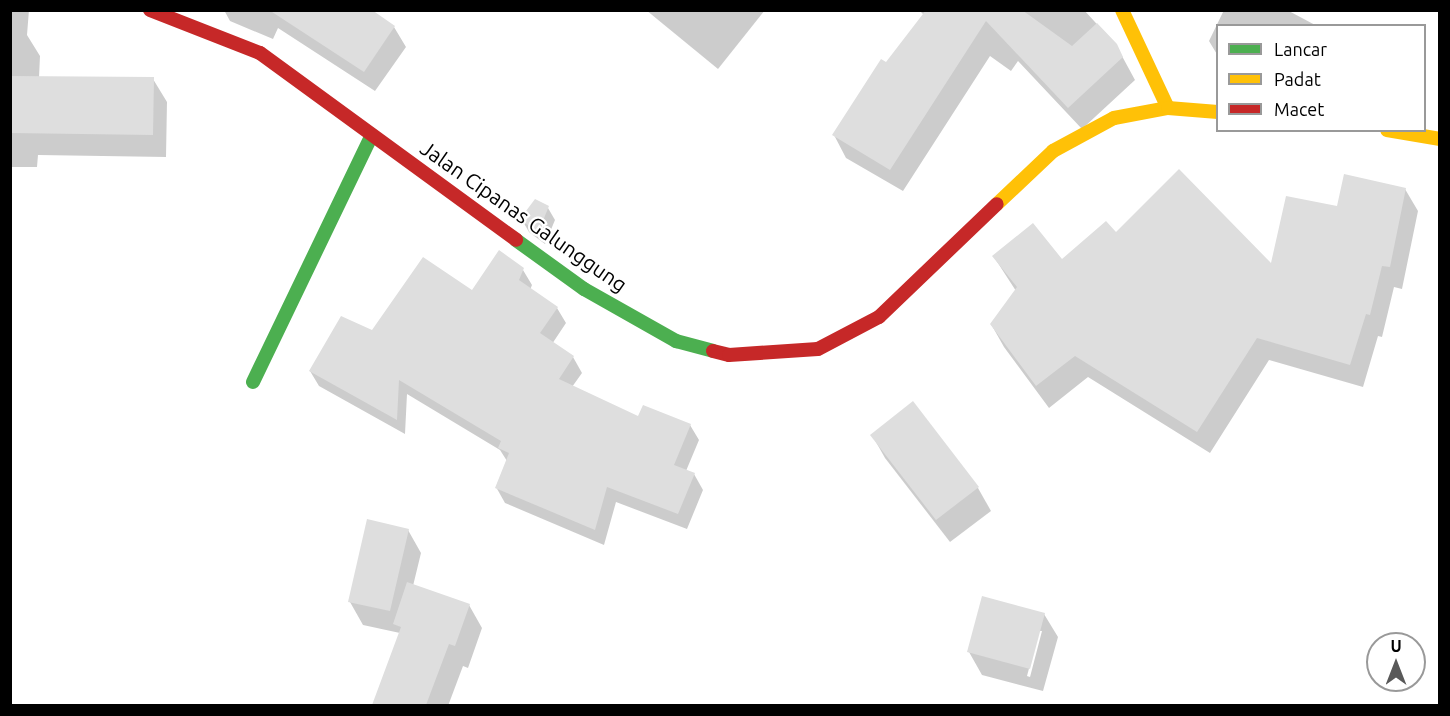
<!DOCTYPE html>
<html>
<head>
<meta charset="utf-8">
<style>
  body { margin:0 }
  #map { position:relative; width:1450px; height:716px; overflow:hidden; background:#fff; font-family:Ubuntu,sans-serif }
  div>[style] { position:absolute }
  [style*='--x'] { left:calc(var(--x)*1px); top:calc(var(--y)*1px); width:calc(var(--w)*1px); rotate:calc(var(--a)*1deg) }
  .shadow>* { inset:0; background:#0003 }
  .building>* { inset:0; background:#dedede }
  .fast>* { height:14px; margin:-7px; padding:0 7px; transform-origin:7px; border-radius:7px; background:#4caf50 }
  .slow>* { height:14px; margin:-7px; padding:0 7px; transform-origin:7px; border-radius:7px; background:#ffc107 }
  .jam>* { height:14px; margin:-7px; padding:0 7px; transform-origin:7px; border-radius:7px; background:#c62828 }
  span { translate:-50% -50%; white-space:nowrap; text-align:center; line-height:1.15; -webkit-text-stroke:4.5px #fff; paint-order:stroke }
  .street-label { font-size:21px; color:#000 }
  .frame { position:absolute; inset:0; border:12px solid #000; pointer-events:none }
  .legend { position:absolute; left:1216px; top:24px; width:210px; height:108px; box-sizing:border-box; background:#fff; border:2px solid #999; margin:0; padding:8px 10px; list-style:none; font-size:18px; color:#000 }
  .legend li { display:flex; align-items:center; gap:12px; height:30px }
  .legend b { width:30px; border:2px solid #999 }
  .north { position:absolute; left:1366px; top:632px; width:60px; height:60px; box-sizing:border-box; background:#fff; border:2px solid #999; border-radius:50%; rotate:0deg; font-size:16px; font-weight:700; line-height:24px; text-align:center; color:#000 }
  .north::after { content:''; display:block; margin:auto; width:21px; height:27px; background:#595959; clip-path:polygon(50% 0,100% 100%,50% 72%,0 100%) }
</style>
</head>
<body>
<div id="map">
  <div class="shadow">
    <div style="clip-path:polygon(10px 10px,29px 10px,27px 35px,40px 56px,39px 78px,153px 79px,167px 102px,166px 157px,38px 155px,37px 167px,10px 167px)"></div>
    <div style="clip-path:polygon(224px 10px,369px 10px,394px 27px,406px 47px,375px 91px,278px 28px,273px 39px,230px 21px)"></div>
    <div style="clip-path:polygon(646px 10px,765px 10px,718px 69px)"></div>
    <div style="clip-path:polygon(919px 10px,1084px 10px,1116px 45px,1135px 80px,1082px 129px,1018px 61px,1011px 71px,990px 56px,903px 191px,846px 158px,834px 135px,924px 15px)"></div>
    <div style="clip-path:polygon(1224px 10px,1287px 10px,1317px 26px,1218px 26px,1218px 56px,1209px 41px)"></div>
    <div style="clip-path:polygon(1405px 189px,1418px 211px,1402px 289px,1394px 287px,1382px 337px,1378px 336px,1363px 387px,1269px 360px,1210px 453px,1088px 377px,1049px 408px,1004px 347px,991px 324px,1016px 291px,994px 257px,1062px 261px,1116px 234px,1272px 266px,1338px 208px)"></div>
    <div style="clip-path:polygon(548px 208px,555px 220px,545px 244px,529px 232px,522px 220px)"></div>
    <div style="clip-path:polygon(523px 270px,532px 285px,530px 290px,557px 308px,566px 323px,552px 344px,573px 357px,582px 373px,572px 387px,639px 418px,690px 425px,699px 440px,686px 471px,694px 474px,703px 490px,687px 529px,616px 502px,604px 545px,505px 503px,496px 487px,507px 461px,500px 450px,407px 394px,405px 434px,319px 386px,310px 371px,372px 332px)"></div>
    <div style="clip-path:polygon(872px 435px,978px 488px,991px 511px,950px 542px,885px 458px)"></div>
    <div style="clip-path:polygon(408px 530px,421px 553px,413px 586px,469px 605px,482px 628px,468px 668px,463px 666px,448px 706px,373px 706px,400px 633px,363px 625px,350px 602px)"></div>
    <div style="clip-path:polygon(evenodd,1044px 614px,1058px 637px,1043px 691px,982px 675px,969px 652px,1044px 614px,1039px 631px,1042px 631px,1030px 677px,1027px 676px,1039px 631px)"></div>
  </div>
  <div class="building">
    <div style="clip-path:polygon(269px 10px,372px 10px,395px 26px,364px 72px)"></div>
    <div style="clip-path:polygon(926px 10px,1022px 10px,1072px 46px,1097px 23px,1117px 44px,1123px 57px,1068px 108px,986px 21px,890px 170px,832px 135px,881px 59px,886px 62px)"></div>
    <div style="clip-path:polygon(10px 76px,154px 77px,153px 135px,10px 133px)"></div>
    <div style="clip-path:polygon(1179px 169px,1271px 263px,1286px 196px,1337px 206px,1344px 174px,1406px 188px,1390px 267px,1382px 266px,1370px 315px,1366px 314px,1350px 365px,1257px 338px,1197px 432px,1075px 356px,1036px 386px,990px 324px,1017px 287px,992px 256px,1033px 223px,1062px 259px,1106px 221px,1116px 232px)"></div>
    <div style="clip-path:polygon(535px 199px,549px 206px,538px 233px,520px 219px)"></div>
    <div style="clip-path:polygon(499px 250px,524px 268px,519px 280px,558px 307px,540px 333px,574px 356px,559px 379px,638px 416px,643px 405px,691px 424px,674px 465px,695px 473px,678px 514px,607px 487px,595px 530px,495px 488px,509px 453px,498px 448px,501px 441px,399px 380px,397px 420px,309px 371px,341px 316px,372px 330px,423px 257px,472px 290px)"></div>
    <div style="clip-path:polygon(913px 401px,979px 487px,936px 520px,870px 435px)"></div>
    <div style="clip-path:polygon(367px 519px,409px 529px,390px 611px,348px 602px)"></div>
    <div style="clip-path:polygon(407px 582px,470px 604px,455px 646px,449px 644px,426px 705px,372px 705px,401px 627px,393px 624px)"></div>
    <div style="clip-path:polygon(982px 596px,1045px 613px,1030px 669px,967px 652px)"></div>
  </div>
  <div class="fast">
    <div style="--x:516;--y:240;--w:84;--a:35.8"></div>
    <div style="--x:584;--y:289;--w:106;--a:29.5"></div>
    <div style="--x:676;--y:341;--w:38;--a:15"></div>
    <div style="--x:253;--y:382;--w:274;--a:-64.3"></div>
  </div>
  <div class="slow">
    <div style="--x:1122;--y:10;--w:108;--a:64.9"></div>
    <div style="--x:1387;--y:130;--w:54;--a:9.6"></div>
    <div style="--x:997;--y:204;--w:77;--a:-43.4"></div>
    <div style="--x:1053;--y:151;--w:69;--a:-28.4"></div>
    <div style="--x:1114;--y:118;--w:55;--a:-10.5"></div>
    <div style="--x:1168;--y:108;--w:50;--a:4.6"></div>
  </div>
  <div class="jam">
    <div style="--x:150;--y:10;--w:118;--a:21.4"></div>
    <div style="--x:260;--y:53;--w:317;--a:36.1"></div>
    <div style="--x:713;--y:351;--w:16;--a:14"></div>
    <div style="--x:729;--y:355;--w:89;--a:-3.9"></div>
    <div style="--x:818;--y:349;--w:69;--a:-27.7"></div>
    <div style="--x:879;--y:317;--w:163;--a:-43.8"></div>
  </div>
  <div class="street-label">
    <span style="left:524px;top:216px;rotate:35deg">Jalan Cipanas Galunggung</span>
  </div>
  <div class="frame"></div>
  <ul class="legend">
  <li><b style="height:8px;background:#4caf50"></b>Lancar</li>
  <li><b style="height:8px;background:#ffc107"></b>Padat</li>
  <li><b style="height:8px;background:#c62828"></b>Macet</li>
  </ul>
  <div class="north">U</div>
</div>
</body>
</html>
